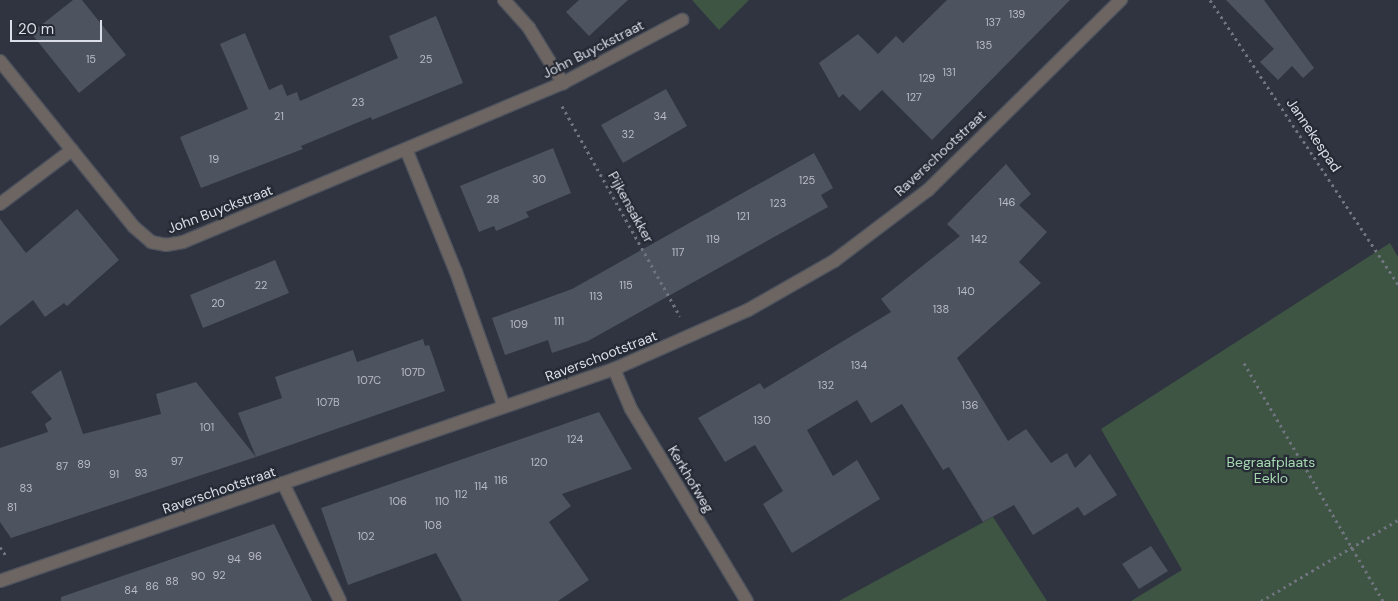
<!DOCTYPE html>
<html>
<head>
<meta charset="utf-8">
<style>
  body { margin:0 }
  #map { position:relative; width:1398px; height:601px; overflow:hidden; background:#2f3440; font-family:"DM Sans",sans-serif }
  div>[style] { position:absolute }
  [style*='--x'] { left:calc(var(--x)*1px); top:calc(var(--y)*1px); width:calc(var(--w)*1px); rotate:calc(var(--a)*1deg) }
  .green>* { inset:0; background:#3e5543 }
  .building>* { inset:0; background:#4e5360 }
  .path>* { height:3px; margin-top:-1.5px; transform-origin:0; background:repeating-linear-gradient(90deg,#6f747e 0 2.5px,transparent 0 6.5px) }
  .roads { filter:drop-shadow(1px 0 #4e535e) drop-shadow(-1px 0 #4e535e) drop-shadow(0 1px #4e535e) drop-shadow(0 -1px #4e535e) }
  .minor>* { height:12px; margin:-6px; padding:0 6px; transform-origin:6px; border-radius:6px; background:#6c6561 }
  span { translate:-50% -50%; white-space:nowrap; text-align:center; line-height:1.15; -webkit-text-stroke:4.5px #252a35; paint-order:stroke }
  .number-label { font-size:11px; color:#b8bbc4 }
  .number-label span { -webkit-text-stroke-width:0 }
  .street-label { font-size:14px; color:#dbdee6 }
  .park-label { font-size:14px; color:#a6d8b0 }
  .scale { position:absolute; left:10px; top:20px; width:92px; height:22px; box-sizing:border-box; border:2px solid #dbdee6; border-top:0; padding-left:6px; font-size:15px; line-height:18px; white-space:nowrap; color:#dbdee6; -webkit-text-stroke:4px #252a35; paint-order:stroke }
</style>
</head>
<body>
<div id="map">
  <div class="green">
    <div style="clip-path:polygon(692px 0,749px 0,719px 30px)"></div>
    <div style="clip-path:polygon(1390px 243px,1398px 257px,1398px 601px,1131px 601px,1182px 570px,1101px 429px)"></div>
    <div style="clip-path:polygon(993px 517px,1047px 601px,839px 601px)"></div>
  </div>
  <div class="building">
    <div style="clip-path:polygon(73px 0,82px 0,126px 55px,79px 93px,31px 33px)"></div>
    <div style="clip-path:polygon(579px 0,628px 0,589px 36px,566px 12px)"></div>
    <div style="clip-path:polygon(947px 0,1070px 0,932px 140px,882px 90px,860px 111px,843px 94px,839px 98px,819px 63px,858px 34px,878px 54px,896px 36px,903px 43px)"></div>
    <div style="clip-path:polygon(1226px 0,1264px 0,1314px 68px,1303px 78px,1292px 66px,1278px 80px,1260px 62px,1274px 49px)"></div>
    <div style="clip-path:polygon(436px 16px,463px 83px,372px 120px,371px 117px,301px 146px,303px 149px,201px 188px,180px 137px,248px 109px,220px 44px,245px 33px,269px 90px,282px 84px,287px 96px,297px 92px,300px 101px,398px 58px,389px 36px)"></div>
    <div style="clip-path:polygon(666px 89px,687px 126px,623px 163px,601px 125px)"></div>
    <div style="clip-path:polygon(553px 148px,571px 193px,526px 212px,529px 217px,496px 231px,494px 226px,479px 232px,460px 186px)"></div>
    <div style="clip-path:polygon(814px 153px,833px 188px,821px 195px,828px 207px,588px 341px,552px 353px,548px 340px,505px 355px,492px 318px,572px 289px)"></div>
    <div style="clip-path:polygon(1006px 164px,1031px 194px,1019px 205px,1047px 232px,1019px 262px,1041px 283px,957px 358px,1008px 441px,1026px 429px,1051px 463px,1067px 453px,1075px 468px,1090px 454px,1117px 495px,1084px 516px,1078px 507px,1033px 535px,1014px 505px,983px 522px,949px 467px,943px 470px,902px 404px,871px 423px,857px 400px,807px 430px,833px 476px,857px 460px,880px 499px,792px 553px,763px 504px,783px 491px,755px 445px,725px 462px,698px 418px,760px 383px,764px 389px,891px 312px,881px 299px,960px 236px,947px 224px)"></div>
    <div style="clip-path:polygon(77px 209px,119px 260px,67px 306px,64px 303px,45px 317px,33px 300px,0 326px,0 219px,26px 253px)"></div>
    <div style="clip-path:polygon(275px 260px,289px 293px,203px 328px,190px 295px)"></div>
    <div style="clip-path:polygon(423px 339px,425px 346px,429px 345px,445px 391px,256px 457px,238px 413px,282px 398px,275px 377px,353px 350px,357px 362px)"></div>
    <div style="clip-path:polygon(61px 370px,83px 434px,161px 414px,156px 394px,196px 382px,256px 457px,11px 538px,0 522px,0 448px,48px 432px,45px 424px,52px 419px,31px 392px)"></div>
    <div style="clip-path:polygon(599px 412px,632px 469px,562px 494px,571px 506px,549px 522px,589px 580px,558px 601px,462px 601px,436px 553px,348px 585px,321px 508px)"></div>
    <div style="clip-path:polygon(274px 524px,312px 601px,61px 601px,61px 597px)"></div>
    <div style="clip-path:polygon(1151px 546px,1168px 571px,1139px 589px,1122px 564px)"></div>
  </div>
  <div class="path">
    <div style="--x:1210;--y:0;--w:341;--a:56.5"></div>
    <div style="--x:562;--y:106;--w:241;--a:60.7"></div>
    <div style="--x:1244;--y:363;--w:276;--a:59.7"></div>
    <div style="--x:0;--y:547;--w:12;--a:55"></div>
    <div style="--x:1261;--y:601;--w:159;--a:-30.6"></div>
  </div>
  <div class="roads">
    <div class="minor">
      <div style="--x:504;--y:0;--w:38;--a:48"></div>
      <div style="--x:529;--y:28;--w:65;--a:58.3"></div>
      <div style="--x:0;--y:61;--w:213;--a:51.1"></div>
      <div style="--x:134;--y:227;--w:23;--a:41"></div>
      <div style="--x:151;--y:242;--w:15;--a:11"></div>
      <div style="--x:166;--y:245;--w:17;--a:-10"></div>
      <div style="--x:183;--y:242;--w:412;--a:-22.7"></div>
      <div style="--x:563;--y:83;--w:135;--a:-27.9"></div>
      <div style="--x:406;--y:149;--w:133;--a:67.9"></div>
      <div style="--x:456;--y:272;--w:143;--a:70.4"></div>
      <div style="--x:0;--y:204;--w:90;--a:-36.9"></div>
      <div style="--x:614;--y:369;--w:43;--a:67"></div>
      <div style="--x:631;--y:409;--w:224;--a:58.9"></div>
      <div style="--x:283;--y:483;--w:131;--a:64.2"></div>
      <div style="--x:0;--y:581;--w:650;--a:-19.05"></div>
      <div style="--x:614;--y:369;--w:146;--a:-23.8"></div>
      <div style="--x:748;--y:310;--w:99;--a:-29.7"></div>
      <div style="--x:834;--y:261;--w:118;--a:-37.1"></div>
      <div style="--x:928;--y:190;--w:271;--a:-44.6"></div>
    </div>
  </div>
  <div class="number-label">
    <span style="left:1017px;top:14px">139</span>
    <span style="left:993px;top:22px">137</span>
    <span style="left:984px;top:45px">135</span>
    <span style="left:91px;top:59px">15</span>
    <span style="left:426px;top:59px">25</span>
    <span style="left:949px;top:72px">131</span>
    <span style="left:927px;top:78px">129</span>
    <span style="left:914px;top:97px">127</span>
    <span style="left:358px;top:102px">23</span>
    <span style="left:279px;top:116px">21</span>
    <span style="left:660px;top:116px">34</span>
    <span style="left:628px;top:134px">32</span>
    <span style="left:214px;top:159px">19</span>
    <span style="left:539px;top:179px">30</span>
    <span style="left:807px;top:180px">125</span>
    <span style="left:493px;top:199px">28</span>
    <span style="left:1007px;top:202px">146</span>
    <span style="left:778px;top:203px">123</span>
    <span style="left:743px;top:216px">121</span>
    <span style="left:713px;top:239px">119</span>
    <span style="left:979px;top:239px">142</span>
    <span style="left:678px;top:252px">117</span>
    <span style="left:261px;top:285px">22</span>
    <span style="left:626px;top:285px">115</span>
    <span style="left:966px;top:291px">140</span>
    <span style="left:596px;top:296px">113</span>
    <span style="left:218px;top:303px">20</span>
    <span style="left:941px;top:309px">138</span>
    <span style="left:559px;top:321px">111</span>
    <span style="left:519px;top:324px">109</span>
    <span style="left:859px;top:365px">134</span>
    <span style="left:413px;top:372px">107D</span>
    <span style="left:369px;top:380px">107C</span>
    <span style="left:826px;top:385px">132</span>
    <span style="left:328px;top:402px">107B</span>
    <span style="left:970px;top:405px">136</span>
    <span style="left:762px;top:420px">130</span>
    <span style="left:207px;top:427px">101</span>
    <span style="left:575px;top:439px">124</span>
    <span style="left:177px;top:461px">97</span>
    <span style="left:539px;top:462px">120</span>
    <span style="left:84px;top:464px">89</span>
    <span style="left:62px;top:466px">87</span>
    <span style="left:141px;top:473px">93</span>
    <span style="left:114px;top:474px">91</span>
    <span style="left:501px;top:480px">116</span>
    <span style="left:481px;top:486px">114</span>
    <span style="left:26px;top:488px">83</span>
    <span style="left:461px;top:494px">112</span>
    <span style="left:398px;top:501px">106</span>
    <span style="left:442px;top:501px">110</span>
    <span style="left:12px;top:507px">81</span>
    <span style="left:433px;top:525px">108</span>
    <span style="left:366px;top:536px">102</span>
    <span style="left:255px;top:556px">96</span>
    <span style="left:234px;top:559px">94</span>
    <span style="left:219px;top:575px">92</span>
    <span style="left:198px;top:576px">90</span>
    <span style="left:172px;top:581px">88</span>
    <span style="left:152px;top:586px">86</span>
    <span style="left:131px;top:590px">84</span>
  </div>
  <div class="street-label">
    <span style="left:593px;top:49px;rotate:-27deg">John Buyckstraat</span>
    <span style="left:1314px;top:135px;rotate:56deg">Jannekespad</span>
    <span style="left:940px;top:153px;rotate:-43deg">Raverschootstraat</span>
    <span style="left:631px;top:207px;rotate:61deg">Pijkensakker</span>
    <span style="left:220px;top:209px;rotate:-21deg">John Buyckstraat</span>
    <span style="left:601px;top:356px;rotate:-21deg">Raverschootstraat</span>
    <span style="left:691px;top:479px;rotate:59deg">Kerkhofweg</span>
    <span style="left:219px;top:490px;rotate:-19deg">Raverschootstraat</span>
  </div>
  <div class="park-label">
    <span style="left:1271px;top:470px">Begraafplaats<br>Eeklo</span>
  </div>
  <div class="scale">20 m</div>
</div>
</body>
</html>
